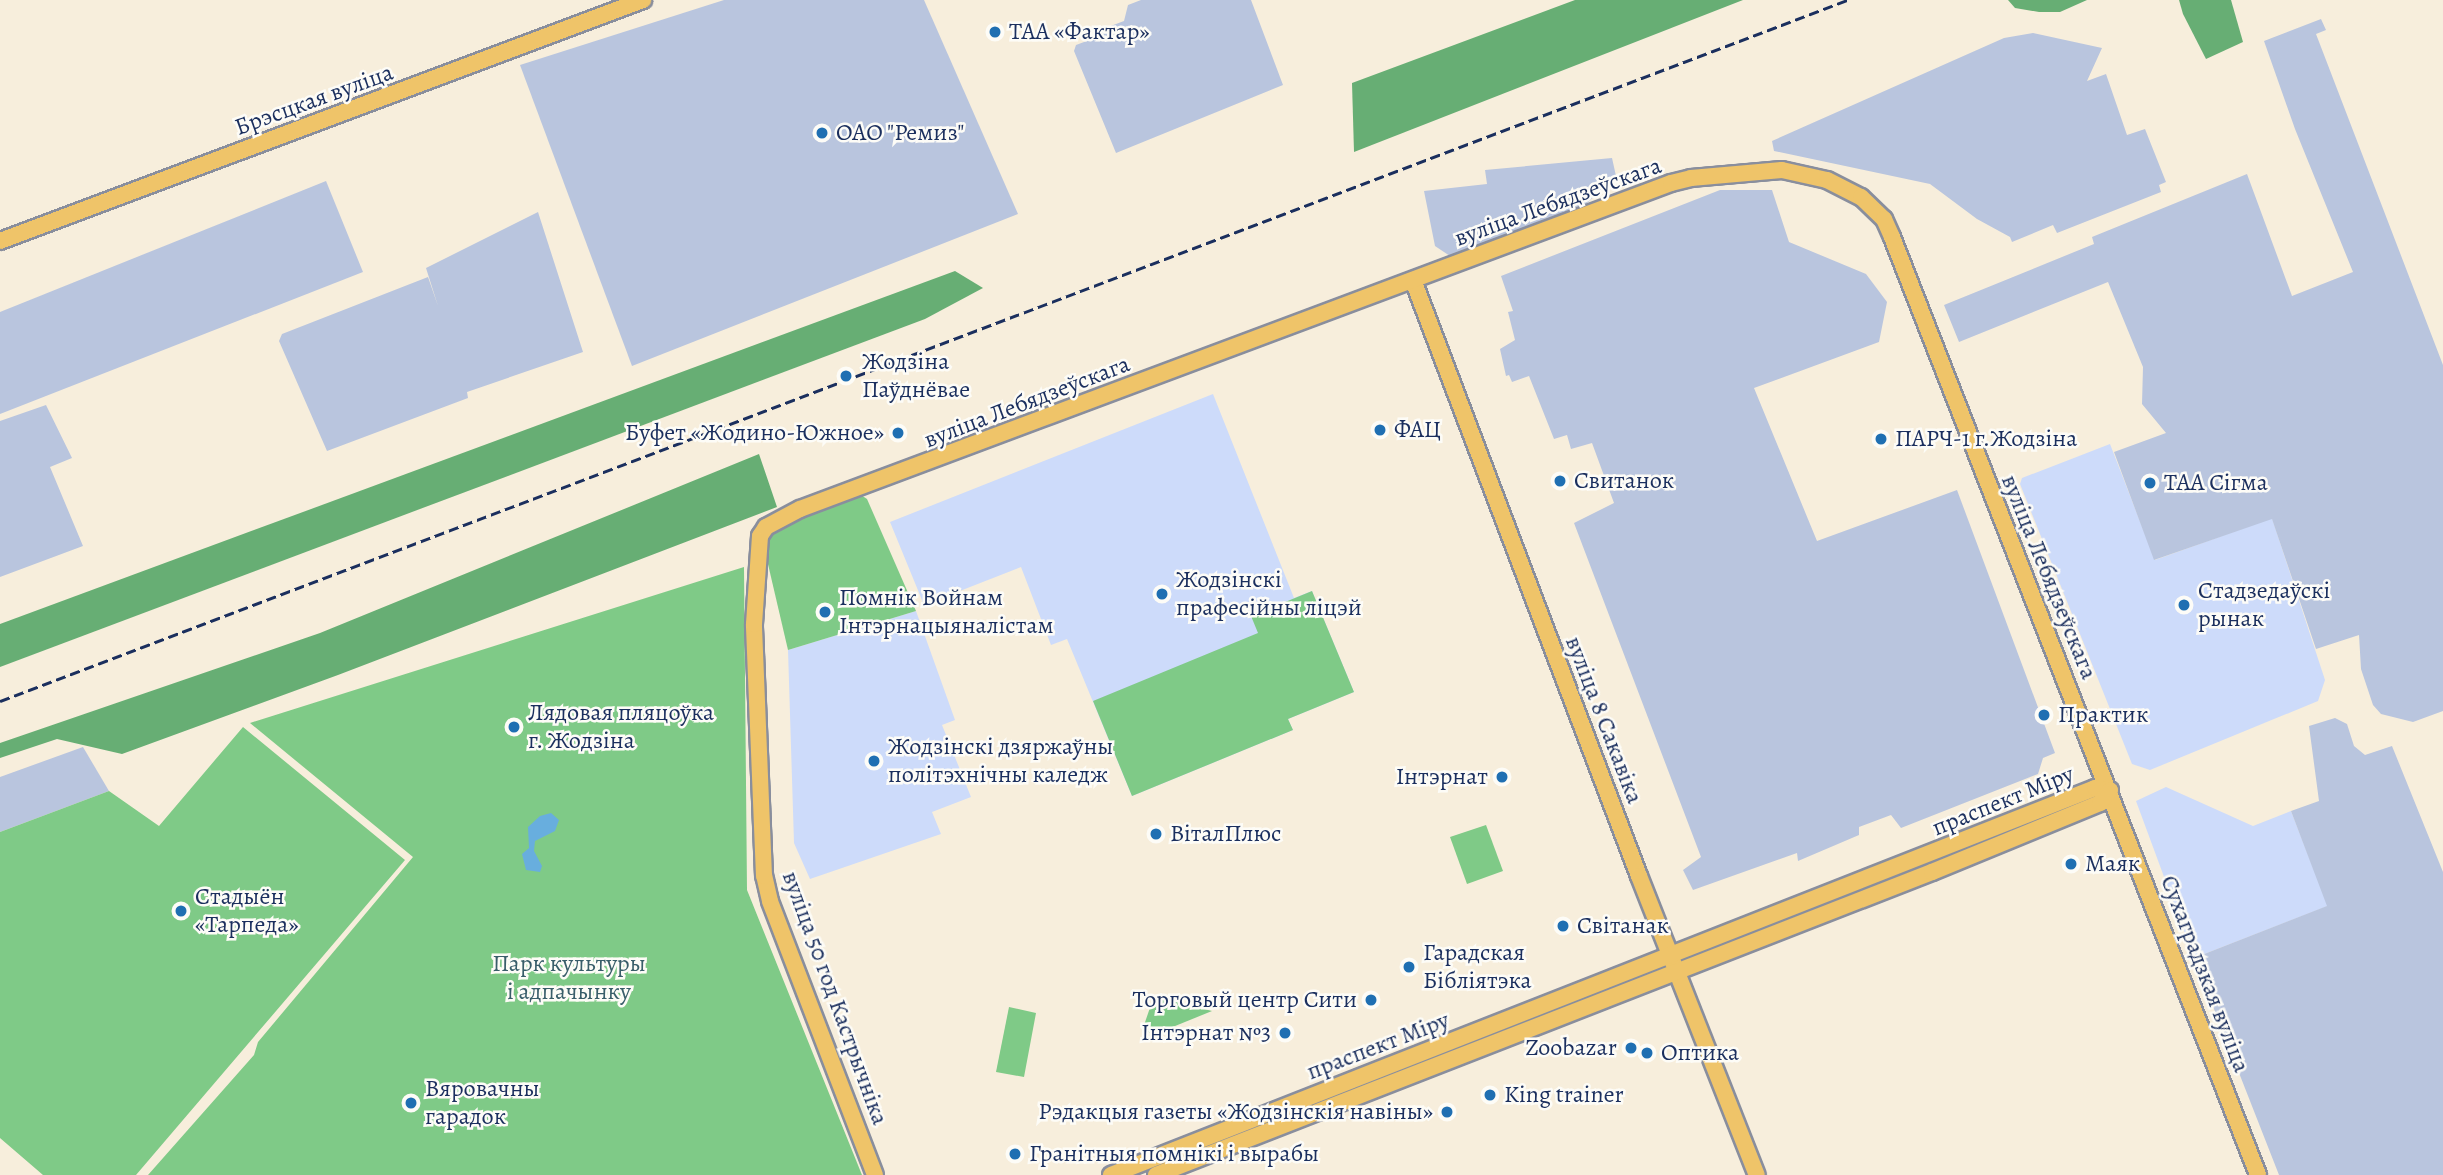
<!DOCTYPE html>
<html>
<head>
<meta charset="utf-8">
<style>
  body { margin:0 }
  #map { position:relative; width:2443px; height:1175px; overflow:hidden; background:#f7eedc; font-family:Alegreya,serif }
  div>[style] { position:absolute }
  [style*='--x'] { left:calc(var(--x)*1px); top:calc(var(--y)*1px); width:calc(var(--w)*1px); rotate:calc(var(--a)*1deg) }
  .built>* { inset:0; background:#cddbfa }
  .industrial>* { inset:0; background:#b9c5de }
  .green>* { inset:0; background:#7fca87 }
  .forest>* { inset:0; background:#67ae74 }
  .water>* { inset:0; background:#68aede }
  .roads { filter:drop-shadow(2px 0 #898e9d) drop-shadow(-2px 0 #898e9d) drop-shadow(0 2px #898e9d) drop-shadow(0 -2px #898e9d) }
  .major>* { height:16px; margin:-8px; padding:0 8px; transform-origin:8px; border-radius:8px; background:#efc469 }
  .rail>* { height:2.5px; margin-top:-1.25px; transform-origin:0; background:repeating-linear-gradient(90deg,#1b2f5e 0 10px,transparent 0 15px) }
  .dots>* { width:19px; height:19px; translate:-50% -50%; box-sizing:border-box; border:4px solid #fdfcf7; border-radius:50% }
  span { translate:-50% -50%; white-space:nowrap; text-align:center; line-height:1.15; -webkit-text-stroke:5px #fdfcf7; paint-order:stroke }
  .poi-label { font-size:24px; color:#1b2f5e }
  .left { translate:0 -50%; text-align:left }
  .right { translate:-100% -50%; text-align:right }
  .street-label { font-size:24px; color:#1b2f5e }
  .park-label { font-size:24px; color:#395e6a }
</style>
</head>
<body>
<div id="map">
  <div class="built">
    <div style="clip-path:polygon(1213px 394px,1294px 598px,1312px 591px,1354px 692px,1288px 719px,1293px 730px,1132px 796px,1067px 639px,1051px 645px,1021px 567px,924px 605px,890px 522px)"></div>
    <div style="clip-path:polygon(2110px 444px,2155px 560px,2272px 518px,2325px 680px,2318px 701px,2150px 770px,2132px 764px,2020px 484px,2022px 478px)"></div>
    <div style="clip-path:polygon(916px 611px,955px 720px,942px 725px,971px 797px,932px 812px,941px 834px,810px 879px,794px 843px,788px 650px)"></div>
    <div style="clip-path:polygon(2166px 787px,2253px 826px,2291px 811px,2328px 906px,2194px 958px,2136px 801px)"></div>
  </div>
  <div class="industrial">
    <div style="clip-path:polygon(724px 0,924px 0,1018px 214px,632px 366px,520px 65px)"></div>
    <div style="clip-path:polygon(1141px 0,1251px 0,1283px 85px,1116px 153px,1074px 51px,1076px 45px,1103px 35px,1100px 30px,1124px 21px,1128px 5px)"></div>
    <div style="clip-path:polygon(2321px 19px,2326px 30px,2316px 34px,2443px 365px,2443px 711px,2413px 722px,2381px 714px,2373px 705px,2361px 669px,2359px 635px,2316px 649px,2272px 519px,2154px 560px,2114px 452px,2166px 433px,2142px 404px,2143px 367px,2108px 282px,1959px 342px,1944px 305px,2094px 244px,2092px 237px,2247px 174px,2292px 296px,2353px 272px,2295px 129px,2264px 41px)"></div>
    <div style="clip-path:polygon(2033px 33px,2102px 48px,2087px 81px,2106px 74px,2127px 135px,2145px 129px,2166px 182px,2159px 185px,2161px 192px,2057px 233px,2053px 225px,2012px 242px,2010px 237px,1977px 219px,1930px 184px,1774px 151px,1772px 141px,2004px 38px)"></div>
    <div style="clip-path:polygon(1612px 158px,1616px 176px,1584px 206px,1450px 256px,1435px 246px,1424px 191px,1487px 184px,1485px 170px)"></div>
    <div style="clip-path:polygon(326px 181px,363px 272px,0 414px,0 312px)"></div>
    <div style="clip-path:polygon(1720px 190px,1772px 190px,1789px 242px,1866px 274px,1887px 302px,1879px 342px,1754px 388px,1817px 541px,1957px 490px,2055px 753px,2043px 758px,2038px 774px,1901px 828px,1891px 815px,1859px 827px,1859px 835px,1798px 861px,1797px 853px,1693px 890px,1683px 870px,1701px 857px,1574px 523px,1614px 503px,1592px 443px,1571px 449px,1567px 435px,1554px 439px,1529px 376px,1512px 382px,1509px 375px,1506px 376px,1500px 349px,1515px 340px,1508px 312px,1513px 311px,1501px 276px)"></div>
    <div style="clip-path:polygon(538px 212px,583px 352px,467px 392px,468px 398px,327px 451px,279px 341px,282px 334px,428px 277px,438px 306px,426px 268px)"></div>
    <div style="clip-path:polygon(46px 405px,72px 458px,50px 467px,83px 546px,0 577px,0 421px)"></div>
    <div style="clip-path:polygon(2335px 718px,2347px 724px,2354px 746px,2365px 755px,2392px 746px,2443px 872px,2443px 1175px,2279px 1175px,2194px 958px,2327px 906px,2291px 811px,2319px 801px,2309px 726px)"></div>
    <div style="clip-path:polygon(83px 747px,109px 791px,0 832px,0 777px)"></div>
  </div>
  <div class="green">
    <div style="clip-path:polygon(858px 493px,867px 499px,916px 611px,788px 650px,764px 547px,779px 522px)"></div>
    <div style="clip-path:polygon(744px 567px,747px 890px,862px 1175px,148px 1175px,254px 1055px,258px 1042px,413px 857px,250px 723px)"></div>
    <div style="clip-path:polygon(1312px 591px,1354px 692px,1288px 719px,1293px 730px,1132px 796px,1093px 701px,1258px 633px,1251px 616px)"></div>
    <div style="clip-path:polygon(243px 727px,405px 860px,136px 1175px,43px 1175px,0 1138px,0 832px,109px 791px,159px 826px)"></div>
    <div style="clip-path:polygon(1486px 825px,1503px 871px,1467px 884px,1450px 837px)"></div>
    <div style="clip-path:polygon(1154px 996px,1212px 1011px,1153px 1035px,1143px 1028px)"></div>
    <div style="clip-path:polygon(1009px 1007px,1036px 1013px,1024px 1077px,996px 1072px)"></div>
  </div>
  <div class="forest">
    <div style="clip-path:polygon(1575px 0,1743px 0,1354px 152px,1352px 83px)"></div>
    <div style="clip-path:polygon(2008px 0,2087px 0,2060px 12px,2039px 12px,2015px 8px)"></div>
    <div style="clip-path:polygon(2179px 0,2231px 0,2243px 42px,2206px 59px,2183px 14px)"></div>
    <div style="clip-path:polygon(955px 271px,983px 288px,925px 319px,0 667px,0 624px)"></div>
    <div style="clip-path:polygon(759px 454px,777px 507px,338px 675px,122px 754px,57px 739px,0 758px,0 743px,320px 633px)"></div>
  </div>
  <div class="water">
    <div style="clip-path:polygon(551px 813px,559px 820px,555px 831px,535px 841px,534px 851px,542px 866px,540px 872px,526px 870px,522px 854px,529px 848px,528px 827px,540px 816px)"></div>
  </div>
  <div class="roads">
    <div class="major">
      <div style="--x:0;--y:241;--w:687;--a:-20.55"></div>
      <div style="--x:1413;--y:280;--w:637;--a:69.23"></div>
      <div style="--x:1639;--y:876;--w:321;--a:68.5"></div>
      <div style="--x:875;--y:1175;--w:293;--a:-111"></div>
      <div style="--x:770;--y:901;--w:26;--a:-103"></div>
      <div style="--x:764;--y:876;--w:252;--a:-92.3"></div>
      <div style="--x:754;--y:624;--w:88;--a:-86.1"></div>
      <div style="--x:760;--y:536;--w:11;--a:-56"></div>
      <div style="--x:766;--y:527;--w:38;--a:-28"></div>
      <div style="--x:800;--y:509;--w:930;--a:-20.52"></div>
      <div style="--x:1671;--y:183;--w:21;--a:-14"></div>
      <div style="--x:1691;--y:178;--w:91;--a:-5"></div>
      <div style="--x:1782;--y:170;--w:46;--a:12.5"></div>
      <div style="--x:1827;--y:180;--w:38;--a:27"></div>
      <div style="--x:1861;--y:197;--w:32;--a:44"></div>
      <div style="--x:1884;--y:219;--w:20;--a:66"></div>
      <div style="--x:1892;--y:237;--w:1007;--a:68.68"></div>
      <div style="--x:1111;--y:1175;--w:1057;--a:-21.47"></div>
      <div style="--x:2095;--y:788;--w:15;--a:8"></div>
      <div style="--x:1156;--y:1175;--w:833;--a:-21.33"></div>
      <div style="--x:1932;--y:872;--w:182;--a:-22.3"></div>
      <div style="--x:2100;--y:803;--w:16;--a:-52"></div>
    </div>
  </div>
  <div class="rail">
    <div style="--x:0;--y:701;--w:1976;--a:-20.78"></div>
  </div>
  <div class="dots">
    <div style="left:995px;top:32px;background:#1f6fb2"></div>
    <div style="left:822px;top:133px;background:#1f6fb2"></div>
    <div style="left:846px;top:376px;background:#1f6fb2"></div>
    <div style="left:1380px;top:430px;background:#1f6fb2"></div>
    <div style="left:898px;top:433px;background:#1f6fb2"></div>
    <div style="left:1881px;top:439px;background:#1f6fb2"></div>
    <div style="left:1560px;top:481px;background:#1f6fb2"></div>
    <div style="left:2150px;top:483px;background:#1f6fb2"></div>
    <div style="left:1162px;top:594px;background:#1f6fb2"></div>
    <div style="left:2184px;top:605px;background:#1f6fb2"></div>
    <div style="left:825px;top:612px;background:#1f6fb2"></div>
    <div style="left:2044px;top:715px;background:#1f6fb2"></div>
    <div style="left:514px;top:727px;background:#1f6fb2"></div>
    <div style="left:874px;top:761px;background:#1f6fb2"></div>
    <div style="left:1502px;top:777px;background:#1f6fb2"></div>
    <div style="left:1156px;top:834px;background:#1f6fb2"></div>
    <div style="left:2071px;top:864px;background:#1f6fb2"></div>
    <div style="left:181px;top:911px;background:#1f6fb2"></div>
    <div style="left:1563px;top:926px;background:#1f6fb2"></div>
    <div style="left:1409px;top:967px;background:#1f6fb2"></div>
    <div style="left:1371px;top:1000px;background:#1f6fb2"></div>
    <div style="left:1285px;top:1033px;background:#1f6fb2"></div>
    <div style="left:1631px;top:1048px;background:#1f6fb2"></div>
    <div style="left:1647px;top:1053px;background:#1f6fb2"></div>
    <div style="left:1490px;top:1095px;background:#1f6fb2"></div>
    <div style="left:411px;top:1103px;background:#1f6fb2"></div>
    <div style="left:1447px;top:1112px;background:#1f6fb2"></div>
    <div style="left:1015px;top:1154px;background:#1f6fb2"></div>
  </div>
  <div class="poi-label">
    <span class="left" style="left:1009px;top:32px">ТАА «Фактар»</span>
    <span class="left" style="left:836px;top:133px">ОАО "Ремиз"</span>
    <span class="left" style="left:862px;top:376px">Жодзіна<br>Паўднёвае</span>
    <span class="left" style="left:1394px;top:430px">ФАЦ</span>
    <span class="right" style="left:884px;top:433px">Буфет «Жодино-Южное»</span>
    <span class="left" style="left:1895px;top:439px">ПАРЧ-1 г.Жодзіна</span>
    <span class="left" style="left:1574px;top:481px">Свитанок</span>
    <span class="left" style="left:2164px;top:483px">ТАА Сігма</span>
    <span class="left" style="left:1176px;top:594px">Жодзінскі<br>прафесійны ліцэй</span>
    <span class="left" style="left:2198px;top:605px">Стадзедаўскі<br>рынак</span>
    <span class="left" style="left:839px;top:612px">Помнік Войнам<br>Інтэрнацыяналістам</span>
    <span class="left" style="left:528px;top:727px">Лядовая пляцоўка<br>г. Жодзіна</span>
    <span class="left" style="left:2058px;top:715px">Практик</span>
    <span class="left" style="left:888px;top:761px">Жодзінскі дзяржаўны<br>політэхнічны каледж</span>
    <span class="right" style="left:1488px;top:777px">Інтэрнат</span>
    <span class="left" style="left:1170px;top:834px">ВіталПлюс</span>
    <span class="left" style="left:2085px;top:864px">Маяк</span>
    <span class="left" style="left:195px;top:911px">Стадыён<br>«Тарпеда»</span>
    <span class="left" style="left:1577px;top:926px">Світанак</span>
    <span class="left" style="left:1423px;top:967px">Гарадская<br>Бібліятэка</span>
    <span class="right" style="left:1357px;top:1000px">Торговый центр Сити</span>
    <span class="right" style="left:1271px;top:1033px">Інтэрнат №3</span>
    <span class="right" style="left:1617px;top:1048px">Zoobazar</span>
    <span class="left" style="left:1661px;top:1053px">Оптика</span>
    <span class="left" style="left:425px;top:1103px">Вяровачны<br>гарадок</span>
    <span class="left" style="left:1504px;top:1095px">King trainer</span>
    <span class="right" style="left:1433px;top:1112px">Рэдакцыя газеты «Жодзінскія навіны»</span>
    <span class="left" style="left:1029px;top:1154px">Гранітныя помнікі і вырабы</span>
  </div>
  <div class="street-label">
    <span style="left:314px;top:100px;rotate:-20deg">Брэсцкая вуліца</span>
    <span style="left:1558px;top:202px;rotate:-20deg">вуліца Лебядзеўскага</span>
    <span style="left:1027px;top:402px;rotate:-21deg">вуліца Лебядзеўскага</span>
    <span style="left:2049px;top:577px;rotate:68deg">вуліца Лебядзеўскага</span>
    <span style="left:1604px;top:720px;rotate:69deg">вуліца 8 Сакавіка</span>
    <span style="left:2003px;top:801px;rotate:-22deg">праспект Міру</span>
    <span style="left:2205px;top:974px;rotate:69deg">Сухаградзкая вуліца</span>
    <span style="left:835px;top:998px;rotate:70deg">вуліца 50 год Кастрычніка</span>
    <span style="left:1378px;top:1046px;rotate:-21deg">праспект Міру</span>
  </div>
  <div class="park-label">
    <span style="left:569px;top:978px">Парк культуры<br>і адпачынку</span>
  </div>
</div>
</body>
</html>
